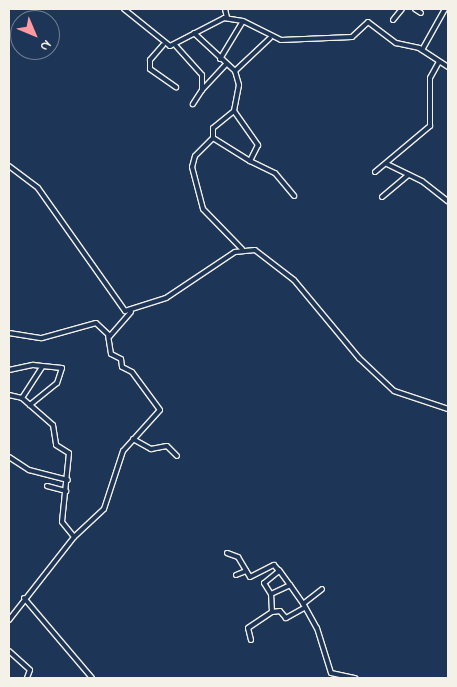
<!DOCTYPE html>
<html>
<head>
<meta charset="utf-8">
<style>
  body { margin:0 }
  #map { position:relative; width:457px; height:687px; overflow:hidden; background:#1d3557; font-family:"Indie Flower",sans-serif }
  div>[style] { position:absolute }
  [style*='--x'] { left:calc(var(--x)*1px); top:calc(var(--y)*1px); width:calc(var(--w)*1px); rotate:calc(var(--a)*1deg) }
  .roads { filter:drop-shadow(1px 0 #f4f1e8) drop-shadow(-1px 0 #f4f1e8) drop-shadow(0 1px #f4f1e8) drop-shadow(0 -1px #f4f1e8) }
  .minor>* { height:4px; margin:-2px; padding:0 2px; transform-origin:2px; border-radius:2px; background:#1d3557 }
  span { translate:-50% -50%; white-space:nowrap; text-align:center; line-height:1.15; -webkit-text-stroke:4px #1d3557; paint-order:stroke }
  .frame { position:absolute; inset:0; border:10px solid #f4f1e8; pointer-events:none }
  .north { position:absolute; left:10px; top:10px; width:50px; height:50px; box-sizing:border-box; background:#1d3557; border:1px solid #738091; border-radius:50%; rotate:135deg; font-size:14px; font-weight:700; line-height:20px; text-align:center; color:#f4f1e8 }
  .north::after { content:''; display:block; margin:auto; width:18px; height:22px; background:#ff9aa2; clip-path:polygon(50% 0,100% 100%,50% 72%,0 100%) }
</style>
</head>
<body>
<div id="map">
  <div class="roads">
    <div class="minor">
      <div style="--x:124;--y:9;--w:59;--a:38.8"></div>
      <div style="--x:170;--y:46;--w:61;--a:-27.4"></div>
      <div style="--x:224;--y:18;--w:19;--a:9"></div>
      <div style="--x:243;--y:21;--w:42;--a:26.6"></div>
      <div style="--x:281;--y:40;--w:71;--a:-2.4"></div>
      <div style="--x:352;--y:37;--w:22;--a:-43"></div>
      <div style="--x:368;--y:22;--w:35;--a:37"></div>
      <div style="--x:396;--y:43;--w:24;--a:12"></div>
      <div style="--x:419;--y:48;--w:35;--a:33"></div>
      <div style="--x:225;--y:9;--w:9;--a:77"></div>
      <div style="--x:415;--y:9;--w:7;--a:34"></div>
      <div style="--x:393;--y:20;--w:14;--a:-51"></div>
      <div style="--x:194;--y:33;--w:56;--a:42.8"></div>
      <div style="--x:235;--y:71;--w:15;--a:74"></div>
      <div style="--x:239;--y:85;--w:26;--a:101"></div>
      <div style="--x:234;--y:111;--w:42;--a:54.8"></div>
      <div style="--x:258;--y:145;--w:18;--a:117"></div>
      <div style="--x:250;--y:161;--w:28;--a:26"></div>
      <div style="--x:275;--y:173;--w:30;--a:50"></div>
      <div style="--x:163;--y:45;--w:20;--a:131"></div>
      <div style="--x:150;--y:60;--w:9;--a:90"></div>
      <div style="--x:150;--y:69;--w:32;--a:35"></div>
      <div style="--x:176;--y:46;--w:39;--a:48"></div>
      <div style="--x:202;--y:75;--w:15;--a:90"></div>
      <div style="--x:202;--y:90;--w:17;--a:123"></div>
      <div style="--x:422;--y:50;--w:47;--a:-60.7"></div>
      <div style="--x:220;--y:59;--w:44;--a:-58.8"></div>
      <div style="--x:235;--y:71;--w:48;--a:-43.3"></div>
      <div style="--x:202;--y:90;--w:35;--a:-47"></div>
      <div style="--x:234;--y:111;--w:27;--a:141"></div>
      <div style="--x:213;--y:128;--w:10;--a:90"></div>
      <div style="--x:213;--y:138;--w:25;--a:135"></div>
      <div style="--x:195;--y:156;--w:11;--a:105"></div>
      <div style="--x:192;--y:167;--w:43;--a:75.3"></div>
      <div style="--x:203;--y:209;--w:56;--a:45.7"></div>
      <div style="--x:213;--y:138;--w:44;--a:31.9"></div>
      <div style="--x:387;--y:164;--w:39;--a:26"></div>
      <div style="--x:422;--y:181;--w:33;--a:38"></div>
      <div style="--x:9;--y:166;--w:36;--a:37"></div>
      <div style="--x:38;--y:188;--w:151;--a:54.7"></div>
      <div style="--x:125;--y:311;--w:43;--a:-17.6"></div>
      <div style="--x:166;--y:298;--w:83;--a:-33.7"></div>
      <div style="--x:235;--y:252;--w:20;--a:-6"></div>
      <div style="--x:255;--y:250;--w:49;--a:37.6"></div>
      <div style="--x:294;--y:280;--w:102;--a:50.2"></div>
      <div style="--x:359;--y:358;--w:48;--a:43.3"></div>
      <div style="--x:394;--y:391;--w:57;--a:18.4"></div>
      <div style="--x:375;--y:172;--w:72;--a:-39.9"></div>
      <div style="--x:430;--y:126;--w:48;--a:-90"></div>
      <div style="--x:430;--y:78;--w:18;--a:-61"></div>
      <div style="--x:382;--y:197;--w:34;--a:-40"></div>
      <div style="--x:9;--y:333;--w:33;--a:9"></div>
      <div style="--x:42;--y:338;--w:56;--a:-15.5"></div>
      <div style="--x:96;--y:323;--w:19;--a:43"></div>
      <div style="--x:110;--y:336;--w:32;--a:-49"></div>
      <div style="--x:9;--y:370;--w:25;--a:-12"></div>
      <div style="--x:33;--y:365;--w:29;--a:6"></div>
      <div style="--x:62;--y:368;--w:16;--a:108"></div>
      <div style="--x:57;--y:383;--w:35;--a:141"></div>
      <div style="--x:9;--y:395;--w:13;--a:13"></div>
      <div style="--x:22;--y:398;--w:41;--a:41.1"></div>
      <div style="--x:53;--y:425;--w:20;--a:81"></div>
      <div style="--x:56;--y:445;--w:15;--a:32"></div>
      <div style="--x:69;--y:453;--w:69;--a:95.8"></div>
      <div style="--x:62;--y:522;--w:19;--a:51"></div>
      <div style="--x:22;--y:398;--w:38;--a:-57"></div>
      <div style="--x:133;--y:439;--w:21;--a:29"></div>
      <div style="--x:151;--y:449;--w:16;--a:-11"></div>
      <div style="--x:167;--y:446;--w:14;--a:45"></div>
      <div style="--x:9;--y:457;--w:24;--a:33"></div>
      <div style="--x:29;--y:470;--w:40;--a:14.4"></div>
      <div style="--x:47;--y:486;--w:20;--a:15"></div>
      <div style="--x:227;--y:553;--w:12;--a:20"></div>
      <div style="--x:238;--y:557;--w:23;--a:59"></div>
      <div style="--x:250;--y:577;--w:27;--a:-27"></div>
      <div style="--x:274;--y:565;--w:8;--a:50"></div>
      <div style="--x:279;--y:571;--w:19;--a:141"></div>
      <div style="--x:264;--y:583;--w:13;--a:58"></div>
      <div style="--x:279;--y:570;--w:19;--a:54"></div>
      <div style="--x:236;--y:575;--w:11;--a:-22"></div>
      <div style="--x:24;--y:598;--w:105;--a:49.6"></div>
      <div style="--x:303;--y:604;--w:24;--a:-38"></div>
      <div style="--x:304;--y:608;--w:21;--a:151"></div>
      <div style="--x:286;--y:618;--w:9;--a:-131"></div>
      <div style="--x:280;--y:611;--w:8;--a:173"></div>
      <div style="--x:272;--y:612;--w:18;--a:-93"></div>
      <div style="--x:271;--y:594;--w:21;--a:-25"></div>
      <div style="--x:290;--y:585;--w:24;--a:55"></div>
      <div style="--x:304;--y:605;--w:26;--a:61"></div>
      <div style="--x:317;--y:628;--w:47;--a:72.7"></div>
      <div style="--x:331;--y:673;--w:25;--a:12"></div>
      <div style="--x:9;--y:620;--w:105;--a:-51.9"></div>
      <div style="--x:74;--y:537;--w:41;--a:-43"></div>
      <div style="--x:104;--y:509;--w:61;--a:-71.9"></div>
      <div style="--x:123;--y:451;--w:55;--a:-47.9"></div>
      <div style="--x:160;--y:410;--w:47;--a:-126.4"></div>
      <div style="--x:132;--y:372;--w:11;--a:-153"></div>
      <div style="--x:122;--y:367;--w:8;--a:-97"></div>
      <div style="--x:121;--y:359;--w:11;--a:-153"></div>
      <div style="--x:111;--y:354;--w:18;--a:-99"></div>
      <div style="--x:251;--y:640;--w:12;--a:-104"></div>
      <div style="--x:248;--y:628;--w:29;--a:-34"></div>
      <div style="--x:9;--y:651;--w:28;--a:42"></div>
      <div style="--x:30;--y:670;--w:9;--a:111"></div>
    </div>
  </div>
  <div class="frame"></div>
  <div class="north">N</div>
</div>
</body>
</html>
